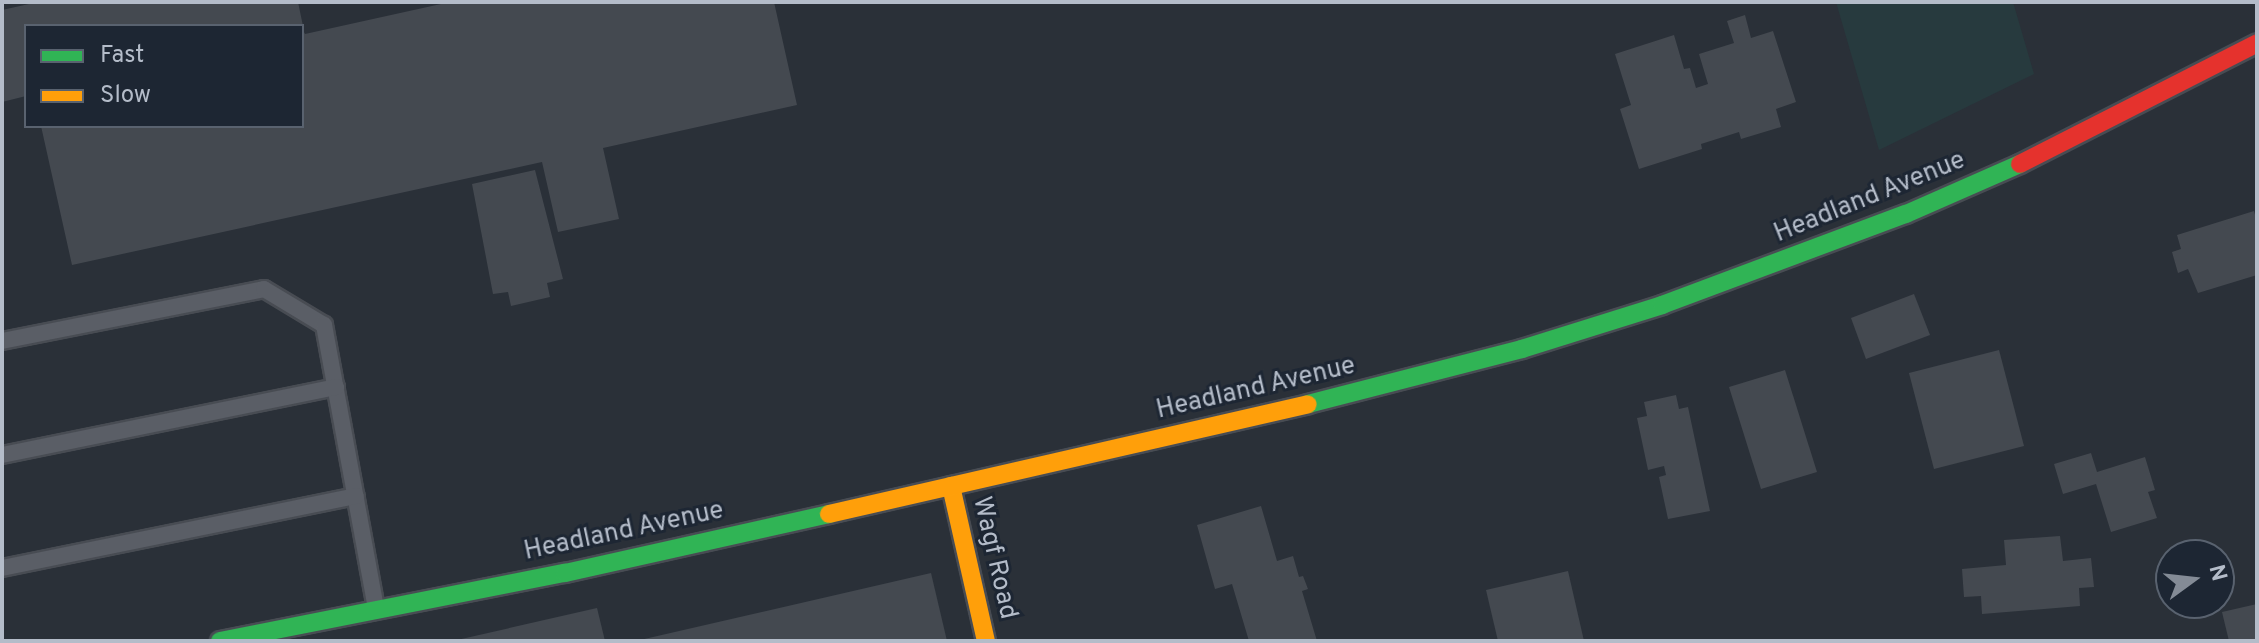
<!DOCTYPE html>
<html>
<head>
<meta charset="utf-8">
<style>
  body { margin:0 }
  #map { position:relative; width:2259px; height:643px; overflow:hidden; background:#2a3038; font-family:Overpass,sans-serif }
  div>[style] { position:absolute }
  [style*='--x'] { left:calc(var(--x)*1px); top:calc(var(--y)*1px); width:calc(var(--w)*1px); rotate:calc(var(--a)*1deg) }
  .green>* { inset:0; background:#273a3e }
  .building>* { inset:0; background:#444950 }
  .roads { filter:drop-shadow(2px 0 #484c53) drop-shadow(-2px 0 #484c53) drop-shadow(0 2px #484c53) drop-shadow(0 -2px #484c53) }
  .lane>* { height:16px; margin:-8px; padding:0 8px; transform-origin:8px; border-radius:8px; background:#5a5e66 }
  .fast>* { height:18px; margin:-9px; padding:0 9px; transform-origin:9px; border-radius:9px; background:#30b455 }
  .slow>* { height:18px; margin:-9px; padding:0 9px; transform-origin:9px; border-radius:9px; background:#ff9f0a }
  .jam>* { height:18px; margin:-9px; padding:0 9px; transform-origin:9px; border-radius:9px; background:#e5322d }
  span { translate:-50% -50%; white-space:nowrap; text-align:center; line-height:1.15; -webkit-text-stroke:6px #1d2633; paint-order:stroke }
  .street-label { font-size:26px; color:#b4bcc9 }
  .frame { position:absolute; inset:0; border:4px solid #b4bcc9; pointer-events:none }
  .legend { position:absolute; left:24px; top:24px; width:280px; height:104px; box-sizing:border-box; background:#1d2633; border:2px solid #59626f; margin:0; padding:10px 14px; list-style:none; font-size:24px; color:#b4bcc9 }
  .legend li { display:flex; align-items:center; gap:16px; height:40px }
  .legend b { width:40px; border:2px solid #59626f }
  .north { position:absolute; left:2155px; top:539px; width:80px; height:80px; box-sizing:border-box; background:#1d2633; border:2px solid #59626f; border-radius:50%; rotate:75deg; font-size:22px; font-weight:700; line-height:32px; text-align:center; color:#b4bcc9 }
  .north::after { content:''; display:block; margin:auto; width:28px; height:36px; background:#848b96; clip-path:polygon(50% 0,100% 100%,50% 72%,0 100%) }
</style>
</head>
<body>
<div id="map">
  <div class="green">
    <div style="clip-path:polygon(1836px 2px,2013px 2px,2034px 74px,1879px 150px)"></div>
  </div>
  <div class="building">
    <div style="clip-path:polygon(38px 2px,298px 2px,303px 26px,26px 26px,26px 96px,2px 102px,2px 10px)"></div>
    <div style="clip-path:polygon(450px 2px,774px 2px,797px 105px,603px 148px,619px 219px,558px 232px,542px 162px,72px 265px,41px 126px,302px 126px,302px 28px,305px 34px)"></div>
    <div style="clip-path:polygon(1745px 15px,1751px 38px,1773px 31px,1796px 102px,1776px 109px,1781px 127px,1741px 139px,1739px 132px,1701px 144px,1702px 149px,1639px 169px,1620px 109px,1631px 105px,1615px 54px,1674px 35px,1684px 69px,1690px 68px,1696px 88px,1708px 84px,1699px 54px,1734px 43px,1727px 21px)"></div>
    <div style="clip-path:polygon(535px 170px,563px 279px,547px 283px,550px 297px,511px 306px,508px 292px,493px 294px,472px 184px)"></div>
    <div style="clip-path:polygon(2254px 211px,2257px 222px,2257px 275px,2198px 293px,2188px 269px,2178px 273px,2172px 252px,2181px 249px,2177px 235px)"></div>
    <div style="clip-path:polygon(1914px 294px,1930px 335px,1866px 359px,1851px 318px)"></div>
    <div style="clip-path:polygon(1999px 350px,2024px 446px,1934px 469px,1909px 373px)"></div>
    <div style="clip-path:polygon(1785px 370px,1817px 472px,1761px 489px,1729px 387px)"></div>
    <div style="clip-path:polygon(1676px 395px,1679px 409px,1688px 407px,1710px 511px,1668px 519px,1659px 477px,1666px 475px,1664px 466px,1648px 470px,1637px 418px,1647px 416px,1644px 402px)"></div>
    <div style="clip-path:polygon(2091px 453px,2097px 472px,2145px 457px,2155px 490px,2148px 492px,2157px 518px,2111px 532px,2096px 484px,2063px 494px,2054px 464px)"></div>
    <div style="clip-path:polygon(1261px 506px,1277px 561px,1293px 556px,1299px 577px,1303px 576px,1308px 589px,1302px 591px,1317px 641px,1249px 641px,1232px 584px,1215px 589px,1197px 525px)"></div>
    <div style="clip-path:polygon(2060px 536px,2063px 561px,2091px 558px,2094px 587px,2079px 588px,2080px 606px,1982px 614px,1981px 596px,1964px 597px,1962px 569px,2006px 565px,2004px 540px)"></div>
    <div style="clip-path:polygon(1568px 571px,1584px 641px,1498px 641px,1486px 590px)"></div>
    <div style="clip-path:polygon(931px 573px,947px 641px,640px 641px,640px 640px)"></div>
    <div style="clip-path:polygon(2257px 604px,2257px 641px,2229px 641px,2222px 612px)"></div>
    <div style="clip-path:polygon(597px 608px,605px 641px,457px 641px,457px 640px)"></div>
  </div>
  <div class="roads">
    <div class="lane">
      <div style="--x:2;--y:341;--w:267;--a:-11.2"></div>
      <div style="--x:264;--y:289;--w:70;--a:31"></div>
      <div style="--x:324;--y:325;--w:289;--a:79.6"></div>
      <div style="--x:2;--y:455;--w:341;--a:-11.5"></div>
      <div style="--x:2;--y:568;--w:361;--a:-11.5"></div>
    </div>
    <div class="fast">
      <div style="--x:1308;--y:404;--w:221;--a:-14.4"></div>
      <div style="--x:1522;--y:349;--w:147;--a:-17.4"></div>
      <div style="--x:1662;--y:305;--w:260;--a:-20.5"></div>
      <div style="--x:1906;--y:214;--w:124;--a:-23.7"></div>
      <div style="--x:220;--y:641;--w:352;--a:-11.2"></div>
      <div style="--x:565;--y:573;--w:271;--a:-12.6"></div>
    </div>
    <div class="slow">
      <div style="--x:951;--y:486;--w:159;--a:77.3"></div>
      <div style="--x:829;--y:514;--w:491;--a:-12.9"></div>
    </div>
    <div class="jam">
      <div style="--x:2020;--y:164;--w:266;--a:-27"></div>
    </div>
  </div>
  <div class="street-label">
    <span style="left:1870px;top:198px;rotate:-22deg">Headland Avenue</span>
    <span style="left:1256px;top:389px;rotate:-13deg">Headland Avenue</span>
    <span style="left:624px;top:532px;rotate:-12deg">Headland Avenue</span>
    <span style="left:994px;top:558px;rotate:77deg">Wagf Road</span>
  </div>
  <div class="frame"></div>
  <ul class="legend">
  <li><b style="height:10px;background:#30b455"></b>Fast</li>
  <li><b style="height:10px;background:#ff9f0a"></b>Slow</li>
  </ul>
  <div class="north">N</div>
</div>
</body>
</html>
